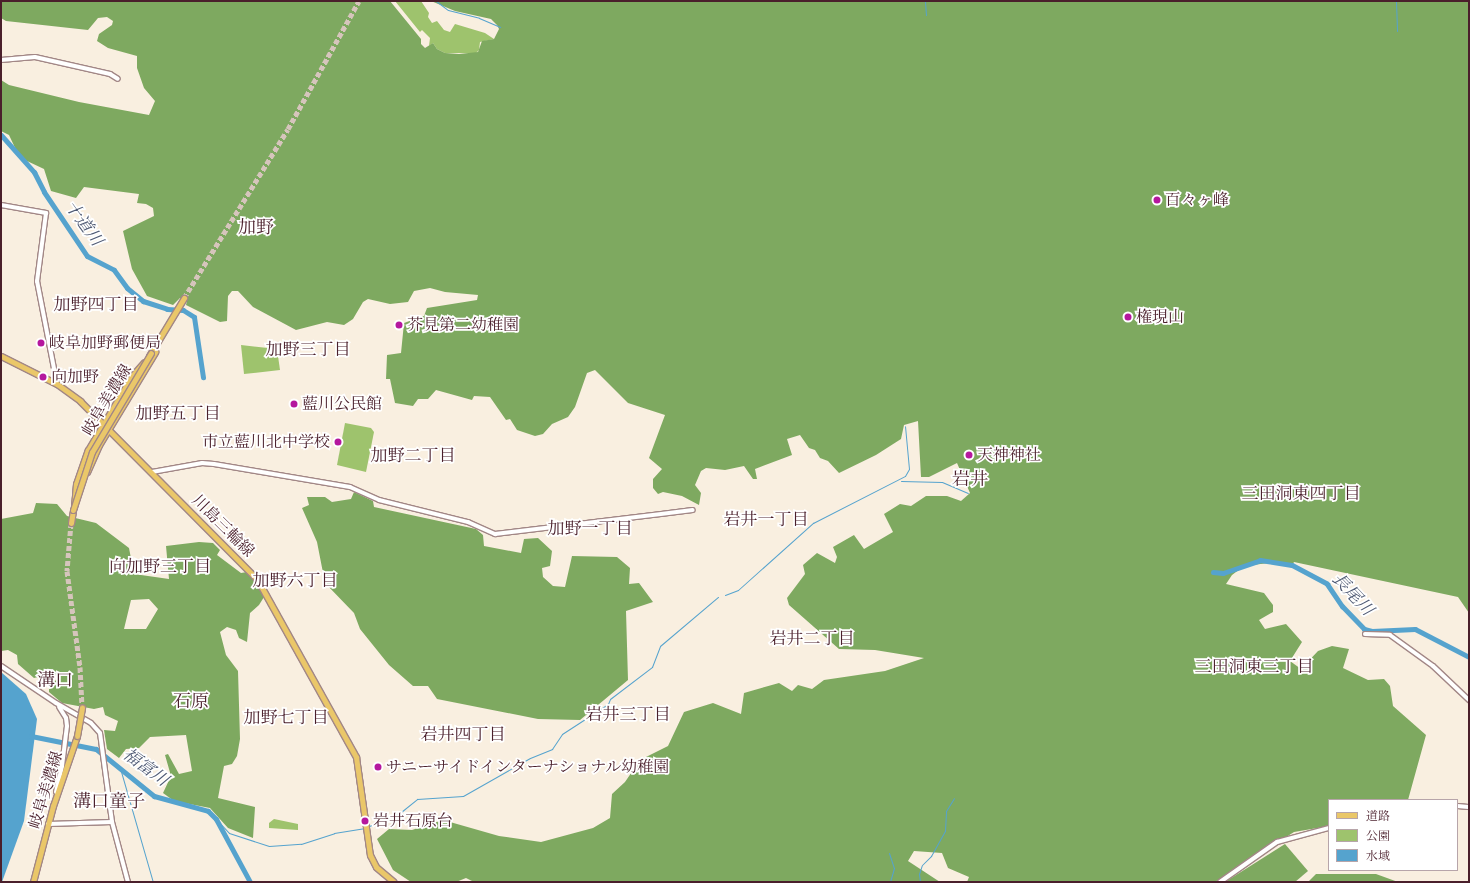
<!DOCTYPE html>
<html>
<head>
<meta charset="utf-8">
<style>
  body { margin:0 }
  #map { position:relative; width:1470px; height:883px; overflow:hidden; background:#f9efe0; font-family:"IM FELL DW Pica","Noto Serif JP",serif }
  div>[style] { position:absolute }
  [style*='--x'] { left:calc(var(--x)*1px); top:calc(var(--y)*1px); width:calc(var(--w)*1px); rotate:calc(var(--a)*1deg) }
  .green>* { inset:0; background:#9ec36d }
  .forest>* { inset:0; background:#7ea960 }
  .water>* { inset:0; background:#55a3ce }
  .stream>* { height:1px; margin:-0.5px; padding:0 0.5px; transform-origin:0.5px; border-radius:0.5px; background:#55a3ce }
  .river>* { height:5px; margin:-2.5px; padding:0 2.5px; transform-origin:2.5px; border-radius:2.5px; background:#55a3ce }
  .primary-tunnel>* { height:5px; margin-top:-2.5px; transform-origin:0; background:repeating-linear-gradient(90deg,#d6c5bc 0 5px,transparent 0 7.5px) }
  .roads { filter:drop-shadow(1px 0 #a28786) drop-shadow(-1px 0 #a28786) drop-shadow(0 1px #a28786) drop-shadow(0 -1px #a28786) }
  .tertiary>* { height:4px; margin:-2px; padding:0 2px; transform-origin:2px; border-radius:2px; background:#fff }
  .primary>* { height:5px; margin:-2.5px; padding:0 2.5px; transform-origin:2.5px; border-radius:2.5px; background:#eac769 }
  .bridges { filter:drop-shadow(1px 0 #a28786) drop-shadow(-1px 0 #a28786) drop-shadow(0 1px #a28786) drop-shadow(0 -1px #a28786) }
  .primary-bridge>* { height:5px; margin:-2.5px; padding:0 2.5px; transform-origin:2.5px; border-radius:2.5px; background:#eac769 }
  .dots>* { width:11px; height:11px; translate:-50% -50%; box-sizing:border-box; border:2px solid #fff; border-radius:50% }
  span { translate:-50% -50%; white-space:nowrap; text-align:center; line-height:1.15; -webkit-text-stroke:3.5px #fff; paint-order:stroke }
  .poi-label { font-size:16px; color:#4a1f2b }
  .left { translate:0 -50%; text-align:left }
  .right { translate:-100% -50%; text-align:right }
  .street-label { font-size:16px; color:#4a1f2b }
  .water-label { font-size:17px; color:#4f5a74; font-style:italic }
  .neighbourhood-label { font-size:17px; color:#4a1f2b }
  .quarter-label { font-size:18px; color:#4a1f2b }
  .frame { position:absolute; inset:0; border:2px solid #4a1f2b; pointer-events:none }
  .legend { position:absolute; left:1328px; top:799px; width:130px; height:72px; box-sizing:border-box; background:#fff; border:1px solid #b7a5aa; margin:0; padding:5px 7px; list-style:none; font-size:12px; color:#4a1f2b }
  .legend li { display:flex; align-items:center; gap:8px; height:20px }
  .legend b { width:20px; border:1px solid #b7a5aa }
</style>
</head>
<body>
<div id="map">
  <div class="green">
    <div style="clip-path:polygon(395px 1px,421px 1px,429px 13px,428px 17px,432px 23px,437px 21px,444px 30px,450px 32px,455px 24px,485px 33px,494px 39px,480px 42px,479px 50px,476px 53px,445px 53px,437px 49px,433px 43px,429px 46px,430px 38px,422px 30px,420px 32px)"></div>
    <div style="clip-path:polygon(241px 345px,277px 349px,280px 370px,244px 374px)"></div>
    <div style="clip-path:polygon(345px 423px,371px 428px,374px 432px,366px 472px,337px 465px)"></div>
    <div style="clip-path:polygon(274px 819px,298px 824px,298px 830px,269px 828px,269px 823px)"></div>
  </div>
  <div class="forest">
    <div style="clip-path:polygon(1px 1px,390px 1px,421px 39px,421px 44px,425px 48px,433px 43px,437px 49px,445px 53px,459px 54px,478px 52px,482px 41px,494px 39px,499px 29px,497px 25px,491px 19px,455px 11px,431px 1px,1469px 1px,1469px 613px,1458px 597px,1294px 562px,1291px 567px,1269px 563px,1244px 566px,1232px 575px,1226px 584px,1264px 593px,1273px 605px,1273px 612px,1259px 620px,1265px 629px,1286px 624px,1302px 642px,1290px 661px,1301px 669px,1318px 651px,1332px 646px,1349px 649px,1343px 668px,1368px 680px,1384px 679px,1390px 686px,1393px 706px,1426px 735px,1408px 800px,1329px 800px,1329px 826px,1294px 832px,1215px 882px,967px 882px,969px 877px,948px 868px,942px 853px,914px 851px,908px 861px,940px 882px,474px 882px,466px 878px,456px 882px,411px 882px,393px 870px,377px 839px,389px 829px,412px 830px,443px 820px,499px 836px,541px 842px,593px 828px,610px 818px,612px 794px,625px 782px,640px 760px,668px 746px,684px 712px,713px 703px,741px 714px,744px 693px,779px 683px,792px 691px,798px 685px,812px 689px,824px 680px,885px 671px,924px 658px,875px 650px,839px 649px,789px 605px,787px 598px,805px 574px,803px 565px,817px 553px,835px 563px,837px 557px,833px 547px,854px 535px,864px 549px,893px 532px,884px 514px,900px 504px,911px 506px,926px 496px,947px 496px,961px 501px,970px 493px,957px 463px,929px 477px,921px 477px,918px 421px,904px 425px,901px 439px,876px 455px,839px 473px,828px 461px,820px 458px,815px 450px,809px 448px,800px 435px,787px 439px,792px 455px,755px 469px,757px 479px,753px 479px,744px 466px,725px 470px,706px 468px,701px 471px,695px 485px,701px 493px,699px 505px,682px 496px,663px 492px,658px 494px,653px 488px,653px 479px,662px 469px,649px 458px,665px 415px,628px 403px,595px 370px,587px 373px,575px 407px,568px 417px,552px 424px,543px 434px,535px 436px,517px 430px,510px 419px,506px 420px,490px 397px,474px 396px,472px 400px,436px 390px,428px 399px,418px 399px,413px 406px,395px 403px,390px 379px,386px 379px,387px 355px,401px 353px,404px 323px,424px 316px,427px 308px,477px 300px,478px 295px,445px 292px,430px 288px,414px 291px,408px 302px,390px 304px,368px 299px,363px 302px,353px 319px,344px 325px,327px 322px,296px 330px,253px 307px,238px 291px,232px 291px,228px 296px,227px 321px,220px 322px,186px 305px,187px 301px,180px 298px,173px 305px,147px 296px,132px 269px,123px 231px,154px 216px,153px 208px,146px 204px,137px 203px,139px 194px,84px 187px,76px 198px,51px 191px,44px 169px,27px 161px,17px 152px,9px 135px,1px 131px,1px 80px,9px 85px,79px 102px,149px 115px,155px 101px,144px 88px,137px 68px,137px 56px,108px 48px,97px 41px,99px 34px,112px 25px,113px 21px,107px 17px,98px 18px,88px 30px,6px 21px,1px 18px)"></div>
    <div style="clip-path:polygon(354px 492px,373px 501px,374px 507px,476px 529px,483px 535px,484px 546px,521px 553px,524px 539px,538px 538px,552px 551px,550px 566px,542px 568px,543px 577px,553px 586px,565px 587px,572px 556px,617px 557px,630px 568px,629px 584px,639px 583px,653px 602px,626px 611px,628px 680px,580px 720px,538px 719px,437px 699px,428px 686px,413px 686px,389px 665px,360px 629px,354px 613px,325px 583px,317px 542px,302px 508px,309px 505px,307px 497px,325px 497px,332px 502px,351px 499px)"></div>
    <div style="clip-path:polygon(evenodd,36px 503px,57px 504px,67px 516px,96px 523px,129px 548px,134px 574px,169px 579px,166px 546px,199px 542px,213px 543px,220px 550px,217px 555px,241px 573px,247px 572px,257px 581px,264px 597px,259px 605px,250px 613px,247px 642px,239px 638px,236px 630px,227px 627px,220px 632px,226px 655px,238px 671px,240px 739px,237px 756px,232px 764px,224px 766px,218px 798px,255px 807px,253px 838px,228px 828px,210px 808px,174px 801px,163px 793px,171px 776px,165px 755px,168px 754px,179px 774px,192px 771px,186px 735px,150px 737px,139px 748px,126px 749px,119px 758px,107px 749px,104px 730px,115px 731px,118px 721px,105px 715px,103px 707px,94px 709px,62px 703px,49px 692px,49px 687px,59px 677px,53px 673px,34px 678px,18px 664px,17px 655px,8px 650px,1px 651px,1px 519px,33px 513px,36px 503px,149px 599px,158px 609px,146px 629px,124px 629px,131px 600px,149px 599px)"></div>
    <div style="clip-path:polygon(1285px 844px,1308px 871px,1295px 882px,1225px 882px)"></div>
    <div style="clip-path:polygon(1316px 874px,1376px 874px,1398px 882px,1308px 882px)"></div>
  </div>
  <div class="water">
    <div style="clip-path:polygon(1px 672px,26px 694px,37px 719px,24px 821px,2px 882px)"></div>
  </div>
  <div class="stream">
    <div style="--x:436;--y:1;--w:15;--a:37"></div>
    <div style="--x:448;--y:10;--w:32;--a:14"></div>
    <div style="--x:479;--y:18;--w:23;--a:23"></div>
    <div style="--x:925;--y:1;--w:14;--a:86"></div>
    <div style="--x:1396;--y:1;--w:30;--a:88"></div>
    <div style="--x:901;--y:481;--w:41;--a:1.4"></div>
    <div style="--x:942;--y:482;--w:28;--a:23"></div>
    <div style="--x:725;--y:595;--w:14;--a:-21"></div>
    <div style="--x:738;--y:590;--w:101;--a:-41.8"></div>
    <div style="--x:813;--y:523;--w:103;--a:-27.1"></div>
    <div style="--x:905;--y:476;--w:8;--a:-60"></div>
    <div style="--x:909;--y:469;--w:43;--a:-95.3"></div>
    <div style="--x:120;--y:768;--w:119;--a:73.9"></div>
    <div style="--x:216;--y:819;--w:19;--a:47"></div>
    <div style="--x:229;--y:833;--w:42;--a:18"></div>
    <div style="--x:269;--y:846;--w:32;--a:-4"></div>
    <div style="--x:301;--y:844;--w:35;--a:-18"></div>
    <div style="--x:334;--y:833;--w:30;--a:-9"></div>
    <div style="--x:367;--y:827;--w:37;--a:-24"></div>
    <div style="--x:401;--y:812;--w:21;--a:-39"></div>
    <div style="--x:417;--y:799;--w:46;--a:-3.7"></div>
    <div style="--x:463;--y:796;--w:77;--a:-29.6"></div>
    <div style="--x:530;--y:758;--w:24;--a:-22"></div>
    <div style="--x:552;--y:749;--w:18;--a:-56"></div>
    <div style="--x:562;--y:734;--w:55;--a:-33.1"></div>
    <div style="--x:608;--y:704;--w:5;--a:-68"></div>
    <div style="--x:610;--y:699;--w:53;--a:-37.3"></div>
    <div style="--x:652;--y:667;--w:22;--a:-69"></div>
    <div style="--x:660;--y:646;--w:76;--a:-40.2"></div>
    <div style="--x:889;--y:853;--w:16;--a:72"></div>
    <div style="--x:894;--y:868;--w:15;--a:106"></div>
    <div style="--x:920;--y:882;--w:8;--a:-97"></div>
    <div style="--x:919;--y:874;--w:9;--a:-72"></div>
    <div style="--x:922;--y:865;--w:13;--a:-45"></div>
    <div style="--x:931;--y:856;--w:29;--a:-61"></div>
    <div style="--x:945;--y:831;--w:20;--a:-87"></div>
    <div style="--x:946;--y:811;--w:15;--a:-58"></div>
  </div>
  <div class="river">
    <div style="--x:1;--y:135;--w:50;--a:48.3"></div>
    <div style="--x:34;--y:172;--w:22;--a:63"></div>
    <div style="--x:44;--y:192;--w:77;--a:56.1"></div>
    <div style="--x:87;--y:256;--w:30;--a:27"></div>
    <div style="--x:114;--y:270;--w:22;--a:54"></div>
    <div style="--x:127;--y:288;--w:21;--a:39"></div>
    <div style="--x:143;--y:301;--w:25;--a:18"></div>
    <div style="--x:167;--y:309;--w:16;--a:4"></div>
    <div style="--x:183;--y:310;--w:13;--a:32"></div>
    <div style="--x:194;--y:317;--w:61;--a:81.5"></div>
    <div style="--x:1213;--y:572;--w:10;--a:6"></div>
    <div style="--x:1223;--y:573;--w:39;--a:-19"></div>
    <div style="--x:1260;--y:560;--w:32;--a:9"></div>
    <div style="--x:1292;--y:565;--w:40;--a:28"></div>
    <div style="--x:1327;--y:584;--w:27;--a:56"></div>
    <div style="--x:1342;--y:606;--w:32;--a:46"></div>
    <div style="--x:1364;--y:629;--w:8;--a:14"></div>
    <div style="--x:1372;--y:631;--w:43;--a:-2.7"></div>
    <div style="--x:1415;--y:629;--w:61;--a:27.4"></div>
    <div style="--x:31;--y:736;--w:66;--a:11.3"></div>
    <div style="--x:96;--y:749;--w:75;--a:39"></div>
    <div style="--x:154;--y:796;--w:56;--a:15.5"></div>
    <div style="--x:208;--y:811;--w:11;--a:45"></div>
    <div style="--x:216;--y:819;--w:72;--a:61.6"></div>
  </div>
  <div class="primary-tunnel">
    <div style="--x:184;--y:298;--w:198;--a:-58.4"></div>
    <div style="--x:288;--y:129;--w:146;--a:-61"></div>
    <div style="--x:71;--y:523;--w:48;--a:94.8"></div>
    <div style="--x:67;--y:571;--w:97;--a:82.3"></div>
    <div style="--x:80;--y:667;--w:40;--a:87.1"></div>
  </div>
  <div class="roads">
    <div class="tertiary">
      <div style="--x:1;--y:60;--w:34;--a:-5"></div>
      <div style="--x:35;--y:57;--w:77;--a:12.8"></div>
      <div style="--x:110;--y:74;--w:9;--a:32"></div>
      <div style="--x:1;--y:205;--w:46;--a:10.1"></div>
      <div style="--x:46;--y:213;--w:69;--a:97.5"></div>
      <div style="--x:37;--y:281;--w:105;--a:79"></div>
      <div style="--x:152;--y:472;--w:51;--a:-10.2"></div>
      <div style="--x:202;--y:463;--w:12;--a:5"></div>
      <div style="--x:214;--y:464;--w:138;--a:9.6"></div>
      <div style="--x:350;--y:487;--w:32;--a:24"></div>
      <div style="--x:379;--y:500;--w:92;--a:13.9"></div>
      <div style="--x:468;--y:522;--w:30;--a:24"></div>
      <div style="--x:495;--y:534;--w:199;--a:-6.9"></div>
      <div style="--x:1365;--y:634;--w:25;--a:2"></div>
      <div style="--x:1390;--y:635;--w:53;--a:35.8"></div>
      <div style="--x:1433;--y:666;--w:50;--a:43.4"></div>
      <div style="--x:1;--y:666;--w:66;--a:33.9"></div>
      <div style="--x:56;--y:703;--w:40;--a:29.7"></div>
      <div style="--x:91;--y:723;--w:13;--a:48"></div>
      <div style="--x:100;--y:733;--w:90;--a:82.3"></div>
      <div style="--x:112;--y:822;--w:62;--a:75.1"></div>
      <div style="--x:56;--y:792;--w:27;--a:-77"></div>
      <div style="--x:62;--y:766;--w:40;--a:-82.9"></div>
      <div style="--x:67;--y:726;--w:8;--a:-97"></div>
      <div style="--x:66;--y:718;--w:13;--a:-122"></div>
      <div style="--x:1457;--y:806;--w:12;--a:5"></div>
      <div style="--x:48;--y:824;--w:64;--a:-1.8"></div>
      <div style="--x:1220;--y:882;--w:70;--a:-35.1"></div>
      <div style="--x:1277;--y:842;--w:54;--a:-15.1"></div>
    </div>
    <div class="primary">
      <div style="--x:1;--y:356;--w:63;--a:26.6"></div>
      <div style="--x:57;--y:384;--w:29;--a:36"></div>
      <div style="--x:80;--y:401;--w:251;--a:45.2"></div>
      <div style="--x:257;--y:579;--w:204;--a:60.9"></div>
      <div style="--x:356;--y:757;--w:99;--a:81.9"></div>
      <div style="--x:370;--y:855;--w:13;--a:63"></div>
      <div style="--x:376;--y:867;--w:23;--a:40"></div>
      <div style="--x:149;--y:356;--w:68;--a:-58.9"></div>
      <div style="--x:87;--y:472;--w:30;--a:-66"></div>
      <div style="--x:99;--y:445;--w:109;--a:-58.9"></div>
      <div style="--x:74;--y:507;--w:23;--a:-85"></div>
      <div style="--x:76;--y:484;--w:36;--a:-71"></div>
      <div style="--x:88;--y:450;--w:86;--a:-59.3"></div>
      <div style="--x:132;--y:376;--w:18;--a:-49"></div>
      <div style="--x:71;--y:523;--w:13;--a:-81"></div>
      <div style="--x:33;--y:882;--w:79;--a:-75.3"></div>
      <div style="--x:53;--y:806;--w:74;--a:-71.1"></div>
    </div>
  </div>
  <div class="bridges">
    <div class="primary-bridge">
      <div style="--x:73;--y:510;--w:61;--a:-71.9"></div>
      <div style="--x:92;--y:452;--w:115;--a:-59.2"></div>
      <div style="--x:77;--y:736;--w:29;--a:-80"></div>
    </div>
  </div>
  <div class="dots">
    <div style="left:1157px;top:200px;background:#b5179e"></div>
    <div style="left:1128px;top:317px;background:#b5179e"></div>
    <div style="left:399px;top:325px;background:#b5179e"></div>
    <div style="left:41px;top:343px;background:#b5179e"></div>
    <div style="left:43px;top:377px;background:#b5179e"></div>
    <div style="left:294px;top:404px;background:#b5179e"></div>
    <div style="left:338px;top:442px;background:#b5179e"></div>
    <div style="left:969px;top:455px;background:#b5179e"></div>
    <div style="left:378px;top:767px;background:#b5179e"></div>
    <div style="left:365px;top:821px;background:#b5179e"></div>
  </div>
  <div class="poi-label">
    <span class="left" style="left:1165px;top:200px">百々ヶ峰</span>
    <span class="left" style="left:1136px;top:317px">権現山</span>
    <span class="left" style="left:407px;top:325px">芥見第二幼稚園</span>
    <span class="left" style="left:49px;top:343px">岐阜加野郵便局</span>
    <span class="left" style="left:51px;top:377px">向加野</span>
    <span class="left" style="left:302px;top:404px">藍川公民館</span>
    <span class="right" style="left:330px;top:442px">市立藍川北中学校</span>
    <span class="left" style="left:977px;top:455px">天神神社</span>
    <span class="left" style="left:386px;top:767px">サニーサイドインターナショナル幼稚園</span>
    <span class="left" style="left:373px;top:821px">岩井石原台</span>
  </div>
  <div class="street-label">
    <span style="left:107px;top:400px;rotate:-59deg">岐阜美濃線</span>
    <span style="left:223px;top:526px;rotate:45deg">川島三輪線</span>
    <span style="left:46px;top:790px;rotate:-73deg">岐阜美濃線</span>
  </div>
  <div class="water-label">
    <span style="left:83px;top:224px;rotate:54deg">十道川</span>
    <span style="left:1352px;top:595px;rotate:47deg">長尾川</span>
    <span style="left:145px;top:768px;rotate:36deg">福富川</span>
  </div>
  <div class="neighbourhood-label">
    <span style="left:96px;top:306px">加野四丁目</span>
    <span style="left:308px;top:351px">加野三丁目</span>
    <span style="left:178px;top:415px">加野五丁目</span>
    <span style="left:413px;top:457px">加野二丁目</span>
    <span style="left:1301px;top:495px">三田洞東四丁目</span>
    <span style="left:766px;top:521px">岩井一丁目</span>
    <span style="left:590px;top:530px">加野一丁目</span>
    <span style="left:160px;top:568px">向加野三丁目</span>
    <span style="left:295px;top:582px">加野六丁目</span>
    <span style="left:812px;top:640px">岩井二丁目</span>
    <span style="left:1254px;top:668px">三田洞東三丁目</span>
    <span style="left:628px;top:716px">岩井三丁目</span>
    <span style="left:286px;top:719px">加野七丁目</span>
    <span style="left:463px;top:736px">岩井四丁目</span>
  </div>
  <div class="quarter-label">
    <span style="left:256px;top:228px">加野</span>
    <span style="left:970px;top:480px">岩井</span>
    <span style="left:55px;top:681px">溝口</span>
    <span style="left:191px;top:702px">石原</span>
    <span style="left:109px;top:802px">溝口童子</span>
  </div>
  <div class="frame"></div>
  <ul class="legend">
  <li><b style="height:5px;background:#eac769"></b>道路</li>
  <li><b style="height:11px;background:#9ec36d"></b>公園</li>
  <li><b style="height:11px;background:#55a3ce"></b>水域</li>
  </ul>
</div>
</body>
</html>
